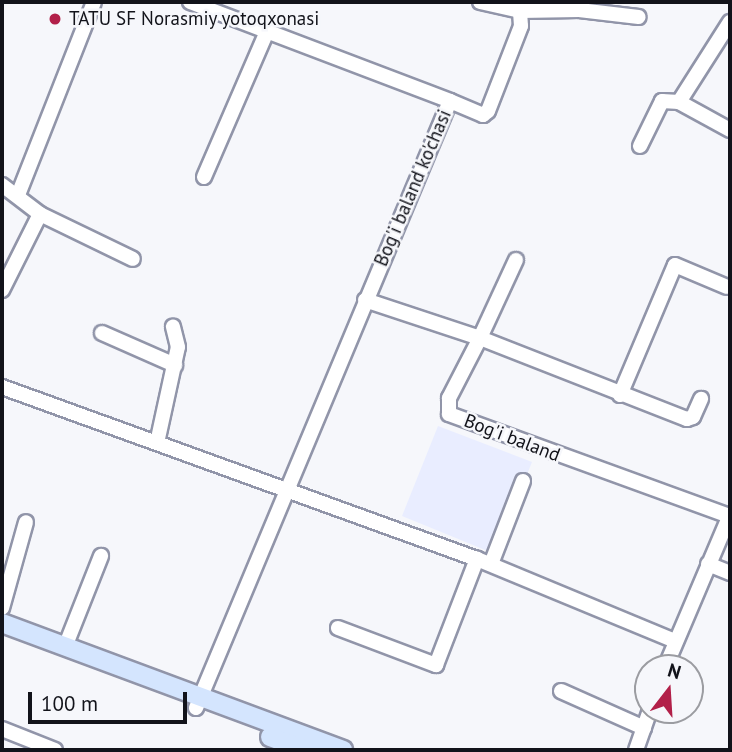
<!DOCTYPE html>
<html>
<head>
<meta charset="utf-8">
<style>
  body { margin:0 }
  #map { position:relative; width:732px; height:752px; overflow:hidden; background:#f6f7fb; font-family:"PT Sans",sans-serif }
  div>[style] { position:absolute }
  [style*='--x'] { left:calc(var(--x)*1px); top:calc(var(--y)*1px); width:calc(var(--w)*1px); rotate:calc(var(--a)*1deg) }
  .built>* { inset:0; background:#e9edff }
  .roads { filter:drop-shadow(2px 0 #9195a9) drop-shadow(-2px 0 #9195a9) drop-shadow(0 2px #9195a9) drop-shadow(0 -2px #9195a9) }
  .minor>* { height:14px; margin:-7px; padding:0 7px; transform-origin:7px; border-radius:7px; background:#fff }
  .major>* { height:18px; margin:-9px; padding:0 9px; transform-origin:9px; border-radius:9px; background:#d4e5fe }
  .dots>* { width:19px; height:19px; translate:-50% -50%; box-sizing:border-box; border:4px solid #f6f7fb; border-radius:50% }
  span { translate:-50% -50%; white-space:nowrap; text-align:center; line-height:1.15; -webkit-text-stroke:5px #f6f7fb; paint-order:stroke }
  .poi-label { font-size:19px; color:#12131a }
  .left { translate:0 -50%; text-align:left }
  .street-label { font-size:19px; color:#12131a }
  .frame { position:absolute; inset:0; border:4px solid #12131a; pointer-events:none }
  .north { position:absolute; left:634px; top:654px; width:70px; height:70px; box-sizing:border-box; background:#f6f7fb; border:2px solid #9b9ca1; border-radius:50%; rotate:17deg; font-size:19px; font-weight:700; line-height:28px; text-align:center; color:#12131a }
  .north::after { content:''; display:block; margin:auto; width:24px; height:32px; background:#b22049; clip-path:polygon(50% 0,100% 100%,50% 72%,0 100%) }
  .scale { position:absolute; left:28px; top:692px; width:159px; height:32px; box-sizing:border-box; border:4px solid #12131a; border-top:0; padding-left:9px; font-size:21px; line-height:24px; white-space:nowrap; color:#12131a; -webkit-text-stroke:5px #f6f7fb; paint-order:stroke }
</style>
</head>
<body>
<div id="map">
  <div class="built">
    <div style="clip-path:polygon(438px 426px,532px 462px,495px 554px,402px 516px)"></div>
  </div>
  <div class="roads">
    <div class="minor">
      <div style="--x:190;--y:2;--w:278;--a:20.8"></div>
      <div style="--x:450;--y:101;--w:658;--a:112.71"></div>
      <div style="--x:480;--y:2;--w:41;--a:12.7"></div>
      <div style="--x:520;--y:11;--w:59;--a:-1"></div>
      <div style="--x:579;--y:10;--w:60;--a:6.7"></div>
      <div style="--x:450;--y:101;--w:36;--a:23"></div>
      <div style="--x:483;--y:115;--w:6;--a:-39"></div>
      <div style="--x:488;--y:111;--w:91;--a:-68.8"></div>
      <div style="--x:521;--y:26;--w:15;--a:-94"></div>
      <div style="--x:679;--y:102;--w:95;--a:-57.5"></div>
      <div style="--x:640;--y:146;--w:50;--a:-63.9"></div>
      <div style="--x:662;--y:101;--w:17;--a:3"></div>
      <div style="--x:679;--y:102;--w:58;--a:28.8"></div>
      <div style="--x:204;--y:177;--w:161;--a:-66.6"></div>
      <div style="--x:2;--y:185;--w:48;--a:37.3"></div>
      <div style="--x:40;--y:214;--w:103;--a:25.8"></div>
      <div style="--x:18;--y:195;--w:207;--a:-68.5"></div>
      <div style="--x:516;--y:260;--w:86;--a:114.8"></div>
      <div style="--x:480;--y:338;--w:222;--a:21.4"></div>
      <div style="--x:687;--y:419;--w:6;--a:-18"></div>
      <div style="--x:693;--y:417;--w:20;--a:-66"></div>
      <div style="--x:2;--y:290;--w:85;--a:-63.4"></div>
      <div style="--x:365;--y:300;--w:121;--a:18.3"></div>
      <div style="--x:480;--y:338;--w:68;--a:117.3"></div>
      <div style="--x:449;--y:398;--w:16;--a:90"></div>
      <div style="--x:449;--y:414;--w:299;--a:20"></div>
      <div style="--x:102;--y:333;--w:80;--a:23.7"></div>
      <div style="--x:2;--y:387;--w:505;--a:19.91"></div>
      <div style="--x:477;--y:559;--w:214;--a:22.5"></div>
      <div style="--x:620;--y:395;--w:141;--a:-67.1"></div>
      <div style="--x:675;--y:265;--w:56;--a:22.9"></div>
      <div style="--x:157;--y:443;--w:98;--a:-77.7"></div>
      <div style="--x:178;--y:347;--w:21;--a:-104"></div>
      <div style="--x:491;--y:564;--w:89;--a:-68.9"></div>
      <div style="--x:708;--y:564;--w:24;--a:22"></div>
      <div style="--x:2;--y:608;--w:89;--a:-74.4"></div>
      <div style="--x:338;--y:628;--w:105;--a:20.7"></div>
      <div style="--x:436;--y:665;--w:114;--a:-68.9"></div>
      <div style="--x:65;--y:647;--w:98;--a:-68.4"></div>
      <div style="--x:665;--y:668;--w:166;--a:-67"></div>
      <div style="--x:561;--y:691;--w:91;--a:24"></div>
      <div style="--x:2;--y:729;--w:57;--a:21.6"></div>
      <div style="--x:636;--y:750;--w:42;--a:-70.7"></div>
    </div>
    <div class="major">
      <div style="--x:2;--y:623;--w:364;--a:20.4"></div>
      <div style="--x:270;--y:737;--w:38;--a:20"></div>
    </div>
  </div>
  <div class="dots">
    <div style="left:55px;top:19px;background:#b22049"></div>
  </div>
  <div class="poi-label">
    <span class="left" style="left:69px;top:19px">TATU SF Norasmiy yotoqxonasi</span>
  </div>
  <div class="street-label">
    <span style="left:413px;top:188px;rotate:-67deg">Bog'i baland ko'chasi</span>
    <span style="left:512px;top:438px;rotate:21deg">Bog'i baland</span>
  </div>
  <div class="frame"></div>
  <div class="north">N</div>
  <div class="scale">100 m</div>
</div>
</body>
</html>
